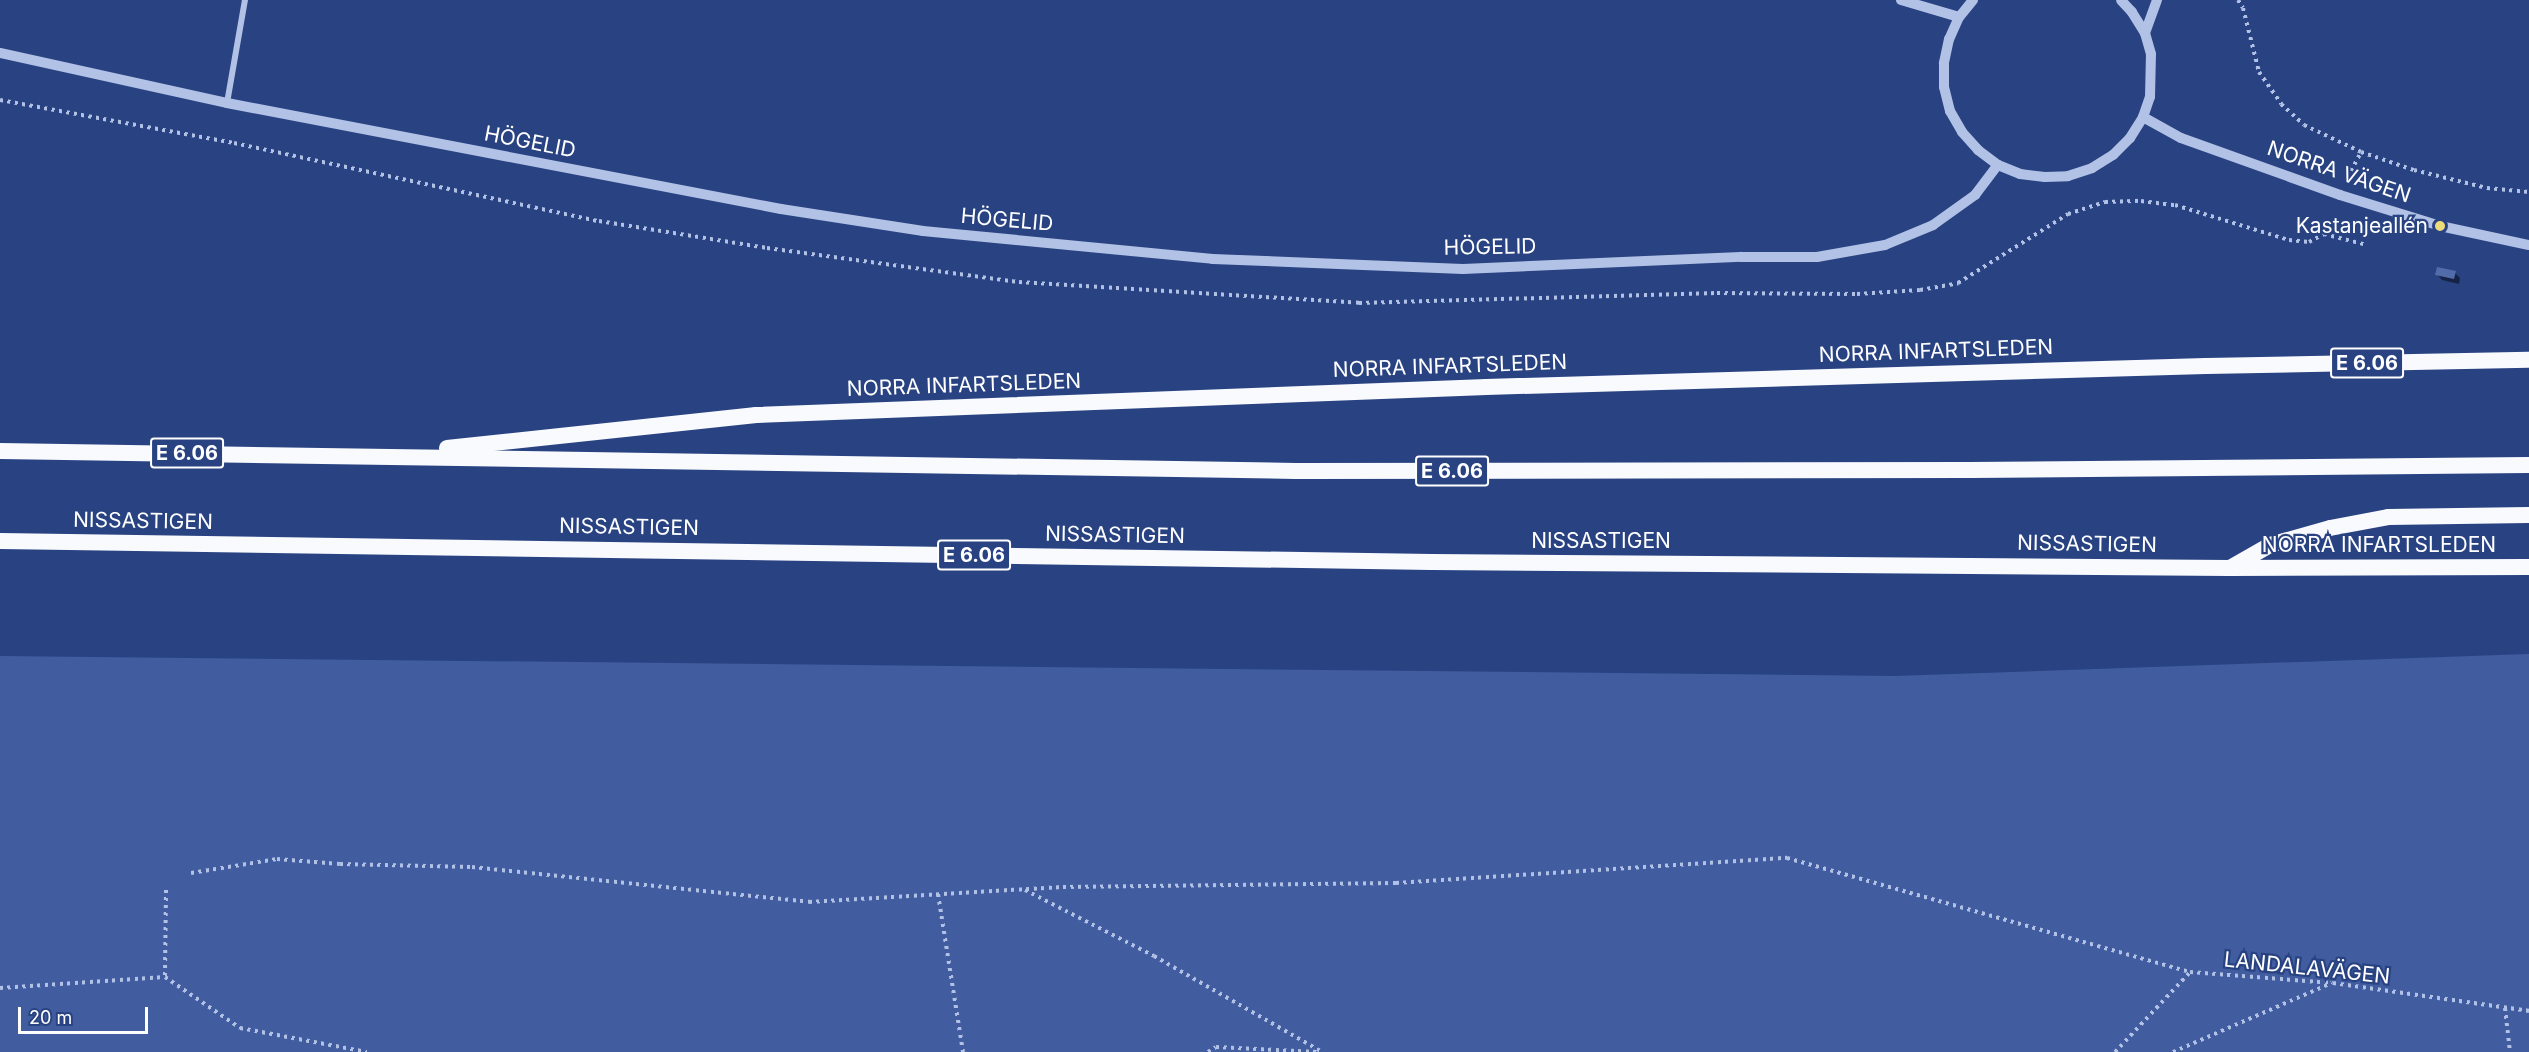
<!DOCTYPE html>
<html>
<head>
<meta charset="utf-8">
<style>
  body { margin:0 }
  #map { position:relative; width:2529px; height:1052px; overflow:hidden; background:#294382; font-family:Inter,sans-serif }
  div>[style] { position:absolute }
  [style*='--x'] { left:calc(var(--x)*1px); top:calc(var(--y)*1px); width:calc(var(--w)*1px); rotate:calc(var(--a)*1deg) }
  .green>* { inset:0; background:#415da0 }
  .shadow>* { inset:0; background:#0007 }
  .building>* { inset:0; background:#526caa }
  .path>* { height:4px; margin-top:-2px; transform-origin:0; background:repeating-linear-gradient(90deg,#b2c2e6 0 3px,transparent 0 7.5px) }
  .minor>* { height:6px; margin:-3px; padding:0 3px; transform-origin:3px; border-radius:3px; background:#b2c2e6 }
  .tertiary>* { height:10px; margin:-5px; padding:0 5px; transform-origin:5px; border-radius:5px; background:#b2c2e6 }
  .trunk>* { height:16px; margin:-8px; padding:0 8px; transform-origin:8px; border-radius:8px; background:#f9fafe }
  .dots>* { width:16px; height:16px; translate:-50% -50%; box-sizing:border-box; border:3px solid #294382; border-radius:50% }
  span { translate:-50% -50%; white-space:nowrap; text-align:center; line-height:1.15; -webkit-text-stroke:4.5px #294382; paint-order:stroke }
  .shield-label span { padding:2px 4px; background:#294382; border:2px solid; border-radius:4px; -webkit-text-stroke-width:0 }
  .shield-label { font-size:20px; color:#fff; font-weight:700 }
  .street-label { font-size:21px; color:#fff }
  .poi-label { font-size:21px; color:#fff }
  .right { translate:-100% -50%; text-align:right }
  .scale { position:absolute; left:18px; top:1007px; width:130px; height:27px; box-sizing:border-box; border:3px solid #fff; border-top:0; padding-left:8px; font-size:18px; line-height:21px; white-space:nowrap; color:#fff; -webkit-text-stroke:4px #294382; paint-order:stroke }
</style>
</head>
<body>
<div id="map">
  <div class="green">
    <div style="clip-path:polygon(2529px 654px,2529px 1052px,0 1052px,0 656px,1895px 676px)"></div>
  </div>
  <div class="shadow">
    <div style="clip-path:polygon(2455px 273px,2460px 278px,2459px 284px,2442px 280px,2437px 274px)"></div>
  </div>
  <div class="building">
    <div style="clip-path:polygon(2437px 267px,2456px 271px,2454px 279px,2435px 275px)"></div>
  </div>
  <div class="path">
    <div style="--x:2238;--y:0;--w:9;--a:58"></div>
    <div style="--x:2243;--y:8;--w:66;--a:76"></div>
    <div style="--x:2259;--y:72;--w:39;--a:55"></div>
    <div style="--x:2281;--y:104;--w:31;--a:42"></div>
    <div style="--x:2304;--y:125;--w:63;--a:25.3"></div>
    <div style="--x:2361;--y:152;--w:56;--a:18.8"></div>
    <div style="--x:2414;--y:170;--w:75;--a:13.9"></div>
    <div style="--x:2487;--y:188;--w:42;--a:5.4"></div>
    <div style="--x:0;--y:100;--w:238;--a:10.4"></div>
    <div style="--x:234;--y:143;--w:373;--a:12.1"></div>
    <div style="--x:599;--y:221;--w:170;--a:9.1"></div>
    <div style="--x:767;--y:248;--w:254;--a:7.7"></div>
    <div style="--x:1019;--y:282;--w:341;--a:3.5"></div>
    <div style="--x:1359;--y:303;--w:358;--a:-1.6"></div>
    <div style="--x:1717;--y:293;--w:140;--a:0.4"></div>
    <div style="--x:1857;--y:294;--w:63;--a:-3.6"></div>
    <div style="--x:1920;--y:290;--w:39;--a:-10"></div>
    <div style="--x:1958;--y:283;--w:130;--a:-32.1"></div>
    <div style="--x:2068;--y:214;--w:39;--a:-18"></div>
    <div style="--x:2105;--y:202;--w:36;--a:-2"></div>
    <div style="--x:2141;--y:201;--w:34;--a:7"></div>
    <div style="--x:2175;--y:205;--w:119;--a:17.1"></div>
    <div style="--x:2289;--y:240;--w:20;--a:6"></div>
    <div style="--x:2309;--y:242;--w:17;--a:-28"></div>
    <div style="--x:2324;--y:234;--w:13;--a:-67"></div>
    <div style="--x:2351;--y:171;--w:21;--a:-62"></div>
    <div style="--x:2324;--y:234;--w:44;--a:14.3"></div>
    <div style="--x:191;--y:873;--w:87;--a:-9.2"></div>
    <div style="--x:277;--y:859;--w:63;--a:4.5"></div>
    <div style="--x:340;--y:864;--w:132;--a:1.3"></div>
    <div style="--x:472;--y:867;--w:339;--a:5.9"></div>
    <div style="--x:809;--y:902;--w:254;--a:-3.4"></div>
    <div style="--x:1063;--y:887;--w:333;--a:-0.7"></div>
    <div style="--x:1396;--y:883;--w:392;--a:-3.7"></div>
    <div style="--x:1787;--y:858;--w:419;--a:15.8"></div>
    <div style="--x:166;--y:890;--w:87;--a:90.7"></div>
    <div style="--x:165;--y:977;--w:91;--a:34.2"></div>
    <div style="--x:240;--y:1028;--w:129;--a:10.7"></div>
    <div style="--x:1025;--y:890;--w:145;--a:27.1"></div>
    <div style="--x:1154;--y:956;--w:193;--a:29.7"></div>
    <div style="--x:938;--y:894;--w:160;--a:81"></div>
    <div style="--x:0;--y:988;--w:165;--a:-3.8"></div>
    <div style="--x:2505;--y:1008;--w:44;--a:83.5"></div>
    <div style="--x:1208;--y:1052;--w:9;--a:-32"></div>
    <div style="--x:1216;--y:1047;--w:103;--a:2.8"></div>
    <div style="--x:2115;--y:1052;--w:110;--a:-46.8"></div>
    <div style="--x:2190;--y:972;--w:143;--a:4.4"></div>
    <div style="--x:2333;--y:983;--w:198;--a:8.1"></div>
    <div style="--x:2173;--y:1052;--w:173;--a:-23.5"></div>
  </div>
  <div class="minor">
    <div style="--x:227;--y:103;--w:105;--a:-80.1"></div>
  </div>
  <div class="tertiary">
    <div style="--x:1901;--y:0;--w:60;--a:16.3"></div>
    <div style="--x:1973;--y:0;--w:22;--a:129"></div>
    <div style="--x:1959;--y:17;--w:24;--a:114"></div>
    <div style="--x:1949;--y:39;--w:25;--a:102"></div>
    <div style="--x:1944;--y:63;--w:24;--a:90"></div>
    <div style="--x:1944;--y:87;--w:25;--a:76"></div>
    <div style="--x:1950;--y:111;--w:24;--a:60"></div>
    <div style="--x:1962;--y:132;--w:24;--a:48"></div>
    <div style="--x:1978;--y:150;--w:25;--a:37"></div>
    <div style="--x:1998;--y:165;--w:24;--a:22"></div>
    <div style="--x:2020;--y:174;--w:25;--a:7"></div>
    <div style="--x:2045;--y:177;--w:23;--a:-2"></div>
    <div style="--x:2068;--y:176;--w:25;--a:-18"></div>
    <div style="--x:2092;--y:168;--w:25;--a:-32"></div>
    <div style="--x:2113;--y:155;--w:24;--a:-45"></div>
    <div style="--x:2130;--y:138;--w:25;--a:-58"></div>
    <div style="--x:2143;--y:117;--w:21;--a:-71"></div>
    <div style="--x:2150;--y:97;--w:43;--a:-88.7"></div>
    <div style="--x:2151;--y:54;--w:22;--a:-106"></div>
    <div style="--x:2145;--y:33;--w:25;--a:-122"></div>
    <div style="--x:2132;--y:12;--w:16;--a:-133"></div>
    <div style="--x:2145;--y:33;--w:35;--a:-70"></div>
    <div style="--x:0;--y:53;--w:232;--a:12.4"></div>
    <div style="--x:227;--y:103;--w:564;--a:10.83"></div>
    <div style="--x:781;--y:209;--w:144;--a:8.8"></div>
    <div style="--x:923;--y:231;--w:291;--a:5.5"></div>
    <div style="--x:1213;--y:259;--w:250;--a:2.3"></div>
    <div style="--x:1463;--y:269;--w:278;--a:-2.5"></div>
    <div style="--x:1741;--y:257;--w:76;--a:0"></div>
    <div style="--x:1817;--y:257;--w:69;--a:-10"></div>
    <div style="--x:1885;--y:245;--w:52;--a:-22.6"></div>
    <div style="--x:1933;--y:225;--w:52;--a:-35.5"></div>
    <div style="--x:1975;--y:195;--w:38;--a:-53"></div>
    <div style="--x:2143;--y:117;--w:43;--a:28.9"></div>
    <div style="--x:2181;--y:138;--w:169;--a:19.7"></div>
    <div style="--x:2340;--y:195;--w:105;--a:17.2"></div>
    <div style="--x:2440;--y:226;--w:91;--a:12.1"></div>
  </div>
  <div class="trunk">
    <div style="--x:447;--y:448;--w:311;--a:-6.1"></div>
    <div style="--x:756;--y:415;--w:731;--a:-2.2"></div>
    <div style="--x:1486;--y:387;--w:720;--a:-1.67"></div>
    <div style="--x:2206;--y:366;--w:323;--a:-1.1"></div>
    <div style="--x:0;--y:451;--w:1296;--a:0.88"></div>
    <div style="--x:1296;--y:471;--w:674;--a:-0.09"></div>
    <div style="--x:1970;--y:470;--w:559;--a:-0.51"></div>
    <div style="--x:0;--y:541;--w:1432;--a:0.84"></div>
    <div style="--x:1432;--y:562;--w:798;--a:0.43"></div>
    <div style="--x:2230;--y:568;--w:299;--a:-0.2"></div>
    <div style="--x:2230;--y:568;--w:46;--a:-29.9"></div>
    <div style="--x:2270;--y:545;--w:62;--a:-15.8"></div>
    <div style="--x:2330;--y:528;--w:59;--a:-10.7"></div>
    <div style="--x:2388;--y:517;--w:141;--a:-0.8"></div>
  </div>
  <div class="dots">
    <div style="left:2440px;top:226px;background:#eddd7a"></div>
  </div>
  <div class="shield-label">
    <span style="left:2367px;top:363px">E 6.06</span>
    <span style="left:187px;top:453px">E 6.06</span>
    <span style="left:1452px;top:471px">E 6.06</span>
    <span style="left:974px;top:555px">E 6.06</span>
  </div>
  <div class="street-label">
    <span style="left:530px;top:142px;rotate:11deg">HÖGELID</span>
    <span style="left:2339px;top:172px;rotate:19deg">NORRA VÄGEN</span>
    <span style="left:1007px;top:220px;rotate:5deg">HÖGELID</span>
    <span style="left:1490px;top:247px;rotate:-1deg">HÖGELID</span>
    <span style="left:1936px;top:351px;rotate:-2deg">NORRA INFARTSLEDEN</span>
    <span style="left:1450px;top:366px;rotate:-2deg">NORRA INFARTSLEDEN</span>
    <span style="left:964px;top:385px;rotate:-2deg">NORRA INFARTSLEDEN</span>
    <span style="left:143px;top:521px;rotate:1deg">NISSASTIGEN</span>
    <span style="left:629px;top:527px;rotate:1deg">NISSASTIGEN</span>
    <span style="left:1115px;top:535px;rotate:1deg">NISSASTIGEN</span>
    <span style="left:1601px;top:541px">NISSASTIGEN</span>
    <span style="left:2087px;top:544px;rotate:1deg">NISSASTIGEN</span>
    <span style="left:2379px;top:545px">NORRA INFARTSLEDEN</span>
    <span style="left:2307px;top:968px;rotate:6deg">LANDALAVÄGEN</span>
  </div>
  <div class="poi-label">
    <span class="right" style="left:2428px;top:226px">Kastanjeallén</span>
  </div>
  <div class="scale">20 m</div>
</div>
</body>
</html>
